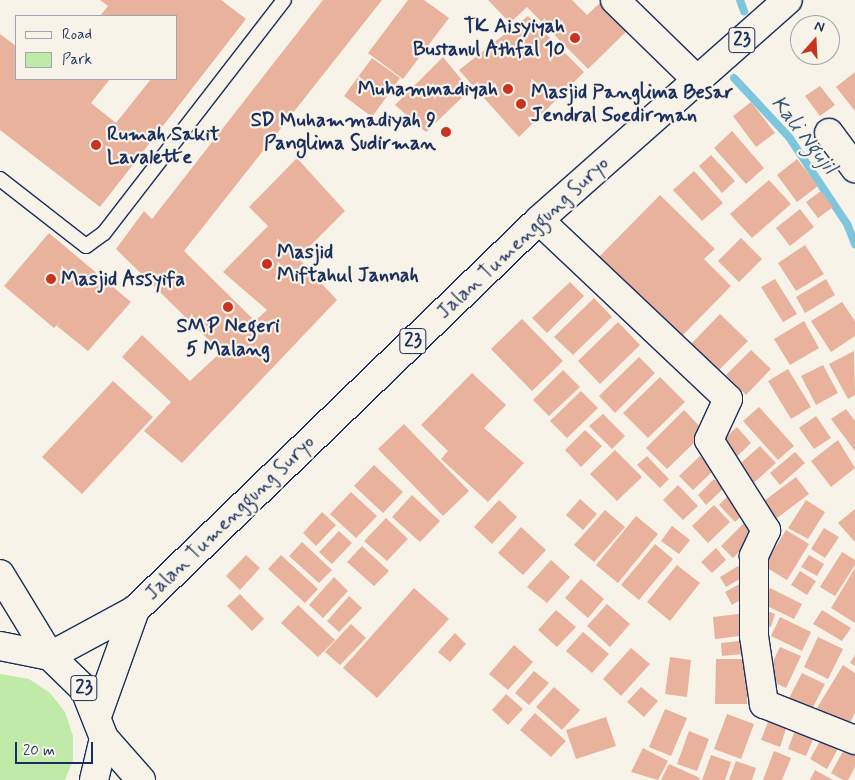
<!DOCTYPE html>
<html>
<head>
<meta charset="utf-8">
<style>
  body { margin:0 }
  #map { position:relative; width:855px; height:780px; overflow:hidden; background:#f7f3e8; font-family:Mynerve,sans-serif }
  div>[style] { position:absolute }
  [style*='--x'] { left:calc(var(--x)*1px); top:calc(var(--y)*1px); width:calc(var(--w)*1px); rotate:calc(var(--a)*1deg) }
  .green>* { inset:0; background:#bfeaa7 }
  .stream>* { height:8px; margin:-4px; padding:0 4px; transform-origin:4px; border-radius:4px; background:#7dc6dd }
  .building>* { inset:0; background:#e8b29c }
  .roads { filter:drop-shadow(1px 0 #1b2f5e) drop-shadow(-1px 0 #1b2f5e) drop-shadow(0 1px #1b2f5e) drop-shadow(0 -1px #1b2f5e) }
  .lane>* { height:14px; margin:-7px; padding:0 7px; transform-origin:7px; border-radius:7px; background:#f7f3e8 }
  .street>* { height:28px; margin:-14px; padding:0 14px; transform-origin:14px; border-radius:14px; background:#f7f3e8 }
  .secondary>* { height:28px; margin:-14px; padding:0 14px; transform-origin:14px; border-radius:14px; background:#f7f3e8 }
  .highway>* { height:28px; margin:-14px; padding:0 14px; transform-origin:14px; border-radius:14px; background:#f7f3e8 }
  .dots>* { width:14px; height:14px; translate:-50% -50%; box-sizing:border-box; border:2px solid #f7f3e8; border-radius:50% }
  span { translate:-50% -50%; white-space:nowrap; text-align:center; line-height:1.15; -webkit-text-stroke:4.5px #f7f3e8; paint-order:stroke }
  .shield-label span { padding:1px 4px; background:#f7f3e8; border:1px solid; border-radius:4px; -webkit-text-stroke-width:0 }
  .shield-label { font-size:19px; color:#1b2f5e; font-weight:700 }
  .poi-label { font-size:20px; color:#1b2f5e; font-weight:700 }
  .right { translate:-100% -50%; text-align:right }
  .left { translate:0 -50%; text-align:left }
  .street-label { font-size:20px; color:#1b2f5e }
  .water-label { font-size:21px; color:#34557e; font-style:italic }
  .legend { position:absolute; left:15px; top:15px; width:162px; height:65px; box-sizing:border-box; background:#f7f3e8; border:1px solid #9fa5b1; margin:0; padding:6px 9px; list-style:none; font-size:15px; color:#1b2f5e }
  .legend li { display:flex; align-items:center; gap:10px; height:25px }
  .legend b { width:25px; border:1px solid #9fa5b1 }
  .north { position:absolute; left:790px; top:15px; width:50px; height:50px; box-sizing:border-box; background:#f7f3e8; border:1px solid #9fa5b1; border-radius:50%; rotate:19deg; font-size:14px; font-weight:700; line-height:20px; text-align:center; color:#1b2f5e }
  .north::after { content:''; display:block; margin:auto; width:18px; height:22px; background:#c8321e; clip-path:polygon(50% 0,100% 100%,50% 72%,0 100%) }
  .scale { position:absolute; left:15px; top:742px; width:78px; height:22px; box-sizing:border-box; border:2px solid #1b2f5e; border-top:0; padding-left:6px; font-size:15px; line-height:18px; white-space:nowrap; color:#1b2f5e; -webkit-text-stroke:4px #f7f3e8; paint-order:stroke }
</style>
</head>
<body>
<div id="map">
  <div class="green">
    <div style="clip-path:polygon(0 674px,29px 679px,50px 693px,65px 712px,73px 736px,73px 760px,65px 780px,0 780px)"></div>
  </div>
  <div class="stream">
    <div style="--x:740;--y:0;--w:12;--a:70"></div>
    <div style="--x:734;--y:78;--w:81;--a:47"></div>
    <div style="--x:789;--y:137;--w:105;--a:56.3"></div>
    <div style="--x:847;--y:224;--w:22;--a:68"></div>
  </div>
  <div class="building">
    <div style="clip-path:polygon(100px 0,221px 0,246px 19px,100px 207px,0 130px,0 34px,16px 46px,16px 79px,110px 79px,91px 103px,116px 123px,151px 79px,176px 79px,176px 16px,100px 16px,108px 6px)"></div>
    <div style="clip-path:polygon(323px 0,382px 0,184px 251px,255px 321px,267px 310px,223px 272px,268px 226px,249px 207px,297px 158px,345px 211px,298px 258px,337px 300px,182px 463px,144px 431px,171px 402px,122px 357px,142px 335px,190px 381px,221px 352px,116px 249px,144px 211px,152px 219px)"></div>
    <div style="clip-path:polygon(408px 0,424px 0,449px 18px,403px 79px,368px 53px)"></div>
    <div style="clip-path:polygon(488px 0,572px 0,587px 15px,603px 0,634px 24px,588px 69px,527px 7px,510px 23px)"></div>
    <div style="clip-path:polygon(528px 16px,584px 72px,519px 137px,459px 70px)"></div>
    <div style="clip-path:polygon(443px 57px,470px 90px,426px 132px,395px 105px)"></div>
    <div style="clip-path:polygon(372px 58px,400px 78px,372px 117px,344px 96px)"></div>
    <div style="clip-path:polygon(855px 72px,855px 111px,836px 87px)"></div>
    <div style="clip-path:polygon(820px 86px,835px 105px,820px 116px,805px 96px)"></div>
    <div style="clip-path:polygon(751px 102px,775px 133px,756px 147px,733px 116px)"></div>
    <div style="clip-path:polygon(732px 131px,764px 168px,746px 184px,714px 148px)"></div>
    <div style="clip-path:polygon(711px 155px,735px 181px,722px 193px,699px 166px)"></div>
    <div style="clip-path:polygon(797px 159px,818px 186px,797px 202px,777px 175px)"></div>
    <div style="clip-path:polygon(694px 171px,723px 203px,702px 221px,673px 190px)"></div>
    <div style="clip-path:polygon(769px 180px,791px 204px,752px 238px,730px 214px)"></div>
    <div style="clip-path:polygon(821px 191px,833px 207px,818px 218px,806px 202px)"></div>
    <div style="clip-path:polygon(660px 195px,715px 249px,704px 259px,731px 286px,680px 338px,599px 257px)"></div>
    <div style="clip-path:polygon(800px 209px,814px 227px,790px 246px,776px 228px)"></div>
    <div style="clip-path:polygon(49px 233px,131px 302px,88px 351px,57px 326px,61px 321px,54px 328px,4px 286px)"></div>
    <div style="clip-path:polygon(741px 238px,762px 259px,739px 282px,718px 261px)"></div>
    <div style="clip-path:polygon(805px 245px,824px 274px,796px 291px,778px 263px)"></div>
    <div style="clip-path:polygon(775px 279px,797px 314px,783px 322px,761px 287px)"></div>
    <div style="clip-path:polygon(826px 279px,835px 295px,805px 313px,796px 297px)"></div>
    <div style="clip-path:polygon(570px 282px,584px 296px,547px 333px,532px 318px)"></div>
    <div style="clip-path:polygon(594px 298px,612px 317px,573px 355px,554px 337px)"></div>
    <div style="clip-path:polygon(842px 302px,855px 321px,855px 336px,831px 352px,811px 321px)"></div>
    <div style="clip-path:polygon(720px 314px,748px 341px,717px 372px,690px 345px)"></div>
    <div style="clip-path:polygon(522px 319px,563px 361px,532px 391px,491px 349px)"></div>
    <div style="clip-path:polygon(804px 321px,819px 348px,790px 365px,774px 339px)"></div>
    <div style="clip-path:polygon(618px 322px,640px 345px,600px 384px,578px 361px)"></div>
    <div style="clip-path:polygon(751px 350px,771px 369px,746px 395px,726px 375px)"></div>
    <div style="clip-path:polygon(854px 351px,855px 395px,848px 399px,829px 364px)"></div>
    <div style="clip-path:polygon(639px 357px,655px 373px,615px 413px,599px 396px)"></div>
    <div style="clip-path:polygon(823px 365px,838px 393px,816px 405px,801px 376px)"></div>
    <div style="clip-path:polygon(788px 369px,811px 407px,791px 419px,768px 381px)"></div>
    <div style="clip-path:polygon(563px 370px,580px 387px,549px 416px,533px 400px)"></div>
    <div style="clip-path:polygon(472px 373px,506px 405px,484px 428px,524px 463px,488px 502px,441px 459px,448px 451px,421px 425px)"></div>
    <div style="clip-path:polygon(660px 377px,685px 402px,648px 438px,623px 413px)"></div>
    <div style="clip-path:polygon(113px 381px,153px 417px,82px 494px,42px 457px)"></div>
    <div style="clip-path:polygon(581px 391px,598px 408px,567px 438px,550px 421px)"></div>
    <div style="clip-path:polygon(759px 407px,794px 446px,778px 460px,743px 421px)"></div>
    <div style="clip-path:polygon(846px 409px,855px 421px,855px 451px,831px 419px)"></div>
    <div style="clip-path:polygon(684px 410px,705px 432px,667px 469px,646px 448px)"></div>
    <div style="clip-path:polygon(603px 414px,625px 436px,612px 449px,589px 426px)"></div>
    <div style="clip-path:polygon(816px 416px,831px 438px,814px 449px,799px 428px)"></div>
    <div style="clip-path:polygon(404px 424px,469px 491px,443px 516px,378px 449px)"></div>
    <div style="clip-path:polygon(737px 427px,751px 443px,731px 462px,716px 447px)"></div>
    <div style="clip-path:polygon(585px 430px,602px 446px,581px 467px,565px 450px)"></div>
    <div style="clip-path:polygon(838px 440px,855px 468px,831px 487px,811px 461px)"></div>
    <div style="clip-path:polygon(760px 446px,776px 463px,749px 487px,733px 470px)"></div>
    <div style="clip-path:polygon(615px 450px,642px 477px,617px 501px,590px 474px)"></div>
    <div style="clip-path:polygon(795px 452px,805px 463px,780px 485px,770px 473px)"></div>
    <div style="clip-path:polygon(647px 456px,669px 479px,660px 488px,637px 465px)"></div>
    <div style="clip-path:polygon(700px 456px,714px 470px,693px 490px,679px 476px)"></div>
    <div style="clip-path:polygon(374px 465px,403px 492px,383px 513px,354px 486px)"></div>
    <div style="clip-path:polygon(796px 477px,809px 494px,769px 524px,756px 507px)"></div>
    <div style="clip-path:polygon(714px 479px,724px 488px,706px 505px,698px 495px)"></div>
    <div style="clip-path:polygon(678px 485px,698px 506px,683px 520px,663px 500px)"></div>
    <div style="clip-path:polygon(351px 492px,377px 516px,356px 538px,330px 514px)"></div>
    <div style="clip-path:polygon(732px 492px,749px 509px,735px 522px,719px 505px)"></div>
    <div style="clip-path:polygon(412px 495px,440px 521px,420px 542px,392px 517px)"></div>
    <div style="clip-path:polygon(580px 499px,597px 514px,583px 530px,566px 515px)"></div>
    <div style="clip-path:polygon(499px 500px,517px 517px,492px 544px,474px 527px)"></div>
    <div style="clip-path:polygon(806px 500px,825px 512px,808px 539px,788px 528px)"></div>
    <div style="clip-path:polygon(714px 505px,730px 522px,708px 543px,692px 526px)"></div>
    <div style="clip-path:polygon(855px 509px,855px 542px,838px 523px)"></div>
    <div style="clip-path:polygon(605px 510px,625px 527px,594px 562px,574px 545px)"></div>
    <div style="clip-path:polygon(322px 512px,336px 525px,316px 546px,303px 533px)"></div>
    <div style="clip-path:polygon(636px 516px,658px 534px,618px 583px,596px 565px)"></div>
    <div style="clip-path:polygon(386px 518px,408px 539px,387px 561px,364px 541px)"></div>
    <div style="clip-path:polygon(748px 519px,760px 532px,733px 558px,721px 546px)"></div>
    <div style="clip-path:polygon(672px 526px,690px 540px,679px 554px,661px 541px)"></div>
    <div style="clip-path:polygon(521px 527px,546px 550px,523px 575px,498px 553px)"></div>
    <div style="clip-path:polygon(824px 528px,839px 537px,825px 558px,811px 549px)"></div>
    <div style="clip-path:polygon(786px 530px,809px 544px,787px 580px,764px 566px)"></div>
    <div style="clip-path:polygon(339px 531px,352px 543px,332px 564px,319px 552px)"></div>
    <div style="clip-path:polygon(302px 542px,332px 570px,319px 583px,289px 556px)"></div>
    <div style="clip-path:polygon(655px 544px,673px 559px,639px 600px,621px 585px)"></div>
    <div style="clip-path:polygon(362px 546px,389px 571px,374px 586px,347px 562px)"></div>
    <div style="clip-path:polygon(716px 548px,726px 560px,712px 573px,701px 562px)"></div>
    <div style="clip-path:polygon(842px 552px,855px 560px,855px 565px,835px 596px,820px 587px)"></div>
    <div style="clip-path:polygon(246px 555px,260px 568px,240px 590px,226px 576px)"></div>
    <div style="clip-path:polygon(281px 555px,318px 589px,305px 603px,268px 569px)"></div>
    <div style="clip-path:polygon(809px 555px,824px 564px,817px 576px,801px 567px)"></div>
    <div style="clip-path:polygon(551px 560px,570px 577px,547px 603px,527px 587px)"></div>
    <div style="clip-path:polygon(677px 565px,700px 583px,670px 621px,647px 602px)"></div>
    <div style="clip-path:polygon(738px 566px,745px 576px,726px 587px,720px 577px)"></div>
    <div style="clip-path:polygon(855px 568px,855px 623px,831px 608px)"></div>
    <div style="clip-path:polygon(800px 571px,816px 581px,807px 595px,791px 585px)"></div>
    <div style="clip-path:polygon(334px 577px,348px 591px,323px 618px,309px 605px)"></div>
    <div style="clip-path:polygon(581px 579px,604px 599px,588px 618px,565px 598px)"></div>
    <div style="clip-path:polygon(743px 582px,750px 594px,732px 605px,725px 592px)"></div>
    <div style="clip-path:polygon(414px 588px,449px 619px,377px 698px,343px 668px)"></div>
    <div style="clip-path:polygon(770px 588px,802px 604px,794px 619px,763px 604px)"></div>
    <div style="clip-path:polygon(240px 594px,264px 619px,252px 631px,227px 606px)"></div>
    <div style="clip-path:polygon(349px 596px,362px 608px,339px 632px,327px 621px)"></div>
    <div style="clip-path:polygon(607px 604px,630px 624px,610px 647px,587px 626px)"></div>
    <div style="clip-path:polygon(298px 605px,335px 640px,318px 657px,281px 623px)"></div>
    <div style="clip-path:polygon(556px 610px,576px 627px,557px 647px,538px 630px)"></div>
    <div style="clip-path:polygon(764px 610px,775px 614px,771px 627px,759px 623px)"></div>
    <div style="clip-path:polygon(822px 610px,851px 628px,842px 641px,813px 624px)"></div>
    <div style="clip-path:polygon(746px 613px,748px 635px,715px 639px,713px 617px)"></div>
    <div style="clip-path:polygon(780px 617px,811px 632px,802px 651px,771px 636px)"></div>
    <div style="clip-path:polygon(351px 624px,366px 638px,340px 665px,325px 652px)"></div>
    <div style="clip-path:polygon(583px 632px,609px 654px,592px 673px,566px 651px)"></div>
    <div style="clip-path:polygon(455px 633px,466px 644px,450px 662px,438px 652px)"></div>
    <div style="clip-path:polygon(818px 637px,843px 649px,828px 679px,804px 667px)"></div>
    <div style="clip-path:polygon(749px 640px,751px 653px,722px 656px,721px 643px)"></div>
    <div style="clip-path:polygon(514px 645px,533px 662px,508px 690px,489px 674px)"></div>
    <div style="clip-path:polygon(780px 647px,801px 656px,786px 688px,765px 678px)"></div>
    <div style="clip-path:polygon(631px 648px,650px 664px,621px 696px,603px 679px)"></div>
    <div style="clip-path:polygon(855px 655px,855px 666px,850px 663px)"></div>
    <div style="clip-path:polygon(670px 657px,691px 660px,687px 697px,665px 694px)"></div>
    <div style="clip-path:polygon(716px 659px,747px 659px,747px 704px,715px 704px)"></div>
    <div style="clip-path:polygon(843px 665px,855px 673px,855px 713px,848px 726px,817px 708px)"></div>
    <div style="clip-path:polygon(534px 671px,549px 683px,529px 705px,515px 693px)"></div>
    <div style="clip-path:polygon(802px 673px,825px 684px,809px 715px,786px 704px)"></div>
    <div style="clip-path:polygon(554px 687px,580px 710px,562px 730px,536px 707px)"></div>
    <div style="clip-path:polygon(641px 687px,658px 701px,644px 717px,627px 702px)"></div>
    <div style="clip-path:polygon(506px 694px,523px 709px,508px 725px,492px 710px)"></div>
    <div style="clip-path:polygon(665px 709px,687px 718px,671px 756px,649px 747px)"></div>
    <div style="clip-path:polygon(535px 713px,566px 741px,551px 757px,520px 730px)"></div>
    <div style="clip-path:polygon(727px 714px,754px 724px,741px 759px,714px 749px)"></div>
    <div style="clip-path:polygon(771px 714px,789px 720px,780px 747px,761px 740px)"></div>
    <div style="clip-path:polygon(606px 717px,616px 746px,576px 759px,566px 730px)"></div>
    <div style="clip-path:polygon(797px 725px,816px 732px,806px 756px,788px 749px)"></div>
    <div style="clip-path:polygon(689px 731px,709px 739px,697px 771px,677px 764px)"></div>
    <div style="clip-path:polygon(823px 736px,840px 745px,827px 769px,810px 759px)"></div>
    <div style="clip-path:polygon(846px 746px,855px 752px,855px 767px,848px 780px,843px 780px,831px 773px)"></div>
    <div style="clip-path:polygon(643px 748px,668px 761px,658px 780px,631px 772px)"></div>
    <div style="clip-path:polygon(774px 751px,791px 758px,782px 780px,763px 780px)"></div>
    <div style="clip-path:polygon(711px 755px,731px 762px,725px 780px,702px 780px)"></div>
    <div style="clip-path:polygon(736px 761px,756px 768px,752px 780px,729px 780px)"></div>
    <div style="clip-path:polygon(669px 764px,700px 778px,699px 780px,661px 780px)"></div>
    <div style="clip-path:polygon(815px 770px,833px 780px,810px 780px)"></div>
  </div>
  <div class="roads">
    <div class="lane">
      <div style="--x:0;--y:179;--w:109;--a:37.9"></div>
      <div style="--x:86;--y:246;--w:22;--a:-36"></div>
      <div style="--x:104;--y:233;--w:294;--a:-52.3"></div>
    </div>
    <div class="street">
      <div style="--x:615;--y:0;--w:115;--a:44.3"></div>
      <div style="--x:829;--y:133;--w:44;--a:53.4"></div>
      <div style="--x:539;--y:220;--w:260;--a:43.4"></div>
      <div style="--x:728;--y:399;--w:45;--a:114.9"></div>
      <div style="--x:709;--y:440;--w:107;--a:57.7"></div>
      <div style="--x:766;--y:530;--w:29;--a:115"></div>
      <div style="--x:754;--y:556;--w:80;--a:90"></div>
      <div style="--x:754;--y:636;--w:69;--a:81.6"></div>
      <div style="--x:764;--y:704;--w:98;--a:21.6"></div>
    </div>
    <div class="secondary">
      <div style="--x:0;--y:574;--w:96;--a:58.6"></div>
      <div style="--x:104;--y:738;--w:56;--a:48.6"></div>
    </div>
    <div class="highway">
      <div style="--x:0;--y:646;--w:51;--a:11.3"></div>
      <div style="--x:50;--y:656;--w:49;--a:44.2"></div>
      <div style="--x:85;--y:690;--w:52;--a:68.4"></div>
      <div style="--x:104;--y:738;--w:43;--a:103.4"></div>
      <div style="--x:50;--y:656;--w:97;--a:-28.4"></div>
      <div style="--x:135;--y:610;--w:562;--a:-43.99"></div>
      <div style="--x:539;--y:220;--w:332;--a:-41.5"></div>
      <div style="--x:97;--y:716;--w:113;--a:-70.3"></div>
    </div>
  </div>
  <div class="dots">
    <div style="left:575px;top:38px;background:#c8321e"></div>
    <div style="left:508px;top:89px;background:#c8321e"></div>
    <div style="left:521px;top:104px;background:#c8321e"></div>
    <div style="left:446px;top:132px;background:#c8321e"></div>
    <div style="left:96px;top:145px;background:#c8321e"></div>
    <div style="left:267px;top:264px;background:#c8321e"></div>
    <div style="left:51px;top:279px;background:#c8321e"></div>
    <div style="left:228px;top:307px;background:#c8321e"></div>
  </div>
  <div class="shield-label">
    <span style="left:742px;top:40px">23</span>
    <span style="left:413px;top:341px">23</span>
    <span style="left:84px;top:688px">23</span>
  </div>
  <div class="poi-label">
    <span class="right" style="left:565px;top:38px">TK Aisyiyah<br>Bustanul Athfal 10</span>
    <span class="right" style="left:498px;top:89px">Muhammadiyah</span>
    <span class="left" style="left:531px;top:104px">Masjid Panglima Besar<br>Jendral Soedirman</span>
    <span class="right" style="left:436px;top:132px">SD Muhammadiyah 9<br>Panglima Sudirman</span>
    <span class="left" style="left:107px;top:146px">Rumah Sakit<br>Lavalette</span>
    <span class="left" style="left:277px;top:264px">Masjid<br>Miftahul Jannah</span>
    <span class="left" style="left:61px;top:279px">Masjid Assyifa</span>
    <span style="left:228px;top:338px">SMP Negeri<br>5 Malang</span>
  </div>
  <div class="street-label">
    <span style="left:523px;top:238px;rotate:-43deg">Jalan Tumenggung Suryo</span>
    <span style="left:230px;top:518px;rotate:-44deg">Jalan Tumenggung Suryo</span>
  </div>
  <div class="water-label">
    <span style="left:804px;top:135px;rotate:52deg">Kali Ngujil</span>
  </div>
  <ul class="legend">
  <li><b style="height:6px;background:#f7f3e8"></b>Road</li>
  <li><b style="height:14px;background:#bfeaa7"></b>Park</li>
  </ul>
  <div class="north">N</div>
  <div class="scale">20 m</div>
</div>
</body>
</html>
